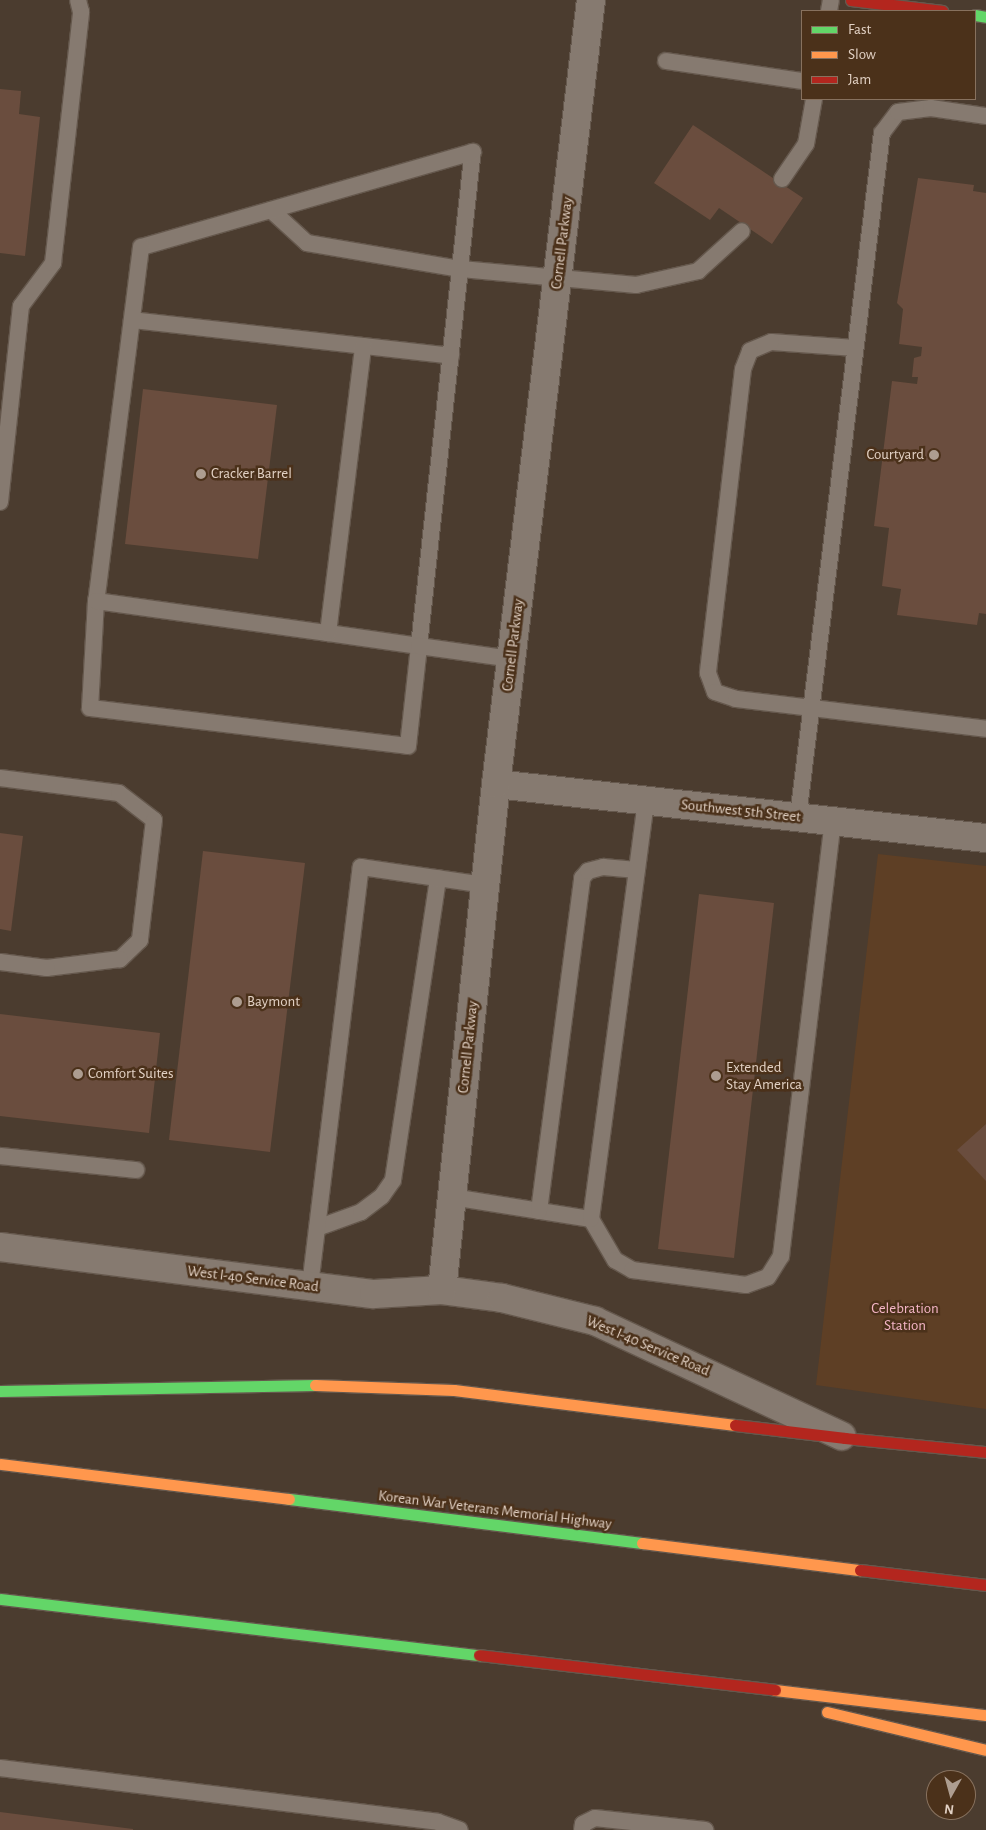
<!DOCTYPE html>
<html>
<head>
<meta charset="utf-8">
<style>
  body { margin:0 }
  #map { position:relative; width:986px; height:1830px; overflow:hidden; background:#4b3c2f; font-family:"Alegreya Sans",sans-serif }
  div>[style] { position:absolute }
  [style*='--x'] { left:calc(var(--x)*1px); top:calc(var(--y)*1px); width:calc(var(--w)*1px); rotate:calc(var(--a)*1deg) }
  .built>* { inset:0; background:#5e3f25 }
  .building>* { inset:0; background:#6a4d3e }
  .roads { filter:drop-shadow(1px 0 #65584d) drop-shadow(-1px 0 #65584d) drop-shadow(0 1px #65584d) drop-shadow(0 -1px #65584d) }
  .lane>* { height:16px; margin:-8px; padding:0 8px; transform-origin:8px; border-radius:8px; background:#867a70 }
  .street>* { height:28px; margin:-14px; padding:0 14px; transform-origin:14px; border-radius:14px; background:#867a70 }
  .fast>* { height:11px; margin:-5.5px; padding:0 5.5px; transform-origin:5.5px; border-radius:5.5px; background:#63d668 }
  .slow>* { height:11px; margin:-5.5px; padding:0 5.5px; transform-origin:5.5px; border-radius:5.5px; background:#ff974d }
  .jam>* { height:11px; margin:-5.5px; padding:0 5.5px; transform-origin:5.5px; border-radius:5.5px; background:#b3261e }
  .dots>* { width:14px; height:14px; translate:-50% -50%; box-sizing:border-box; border:2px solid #4b311a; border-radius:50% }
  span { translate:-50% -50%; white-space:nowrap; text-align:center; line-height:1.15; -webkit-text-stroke:5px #4b311a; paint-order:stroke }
  .street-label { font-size:15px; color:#e2d1c4 }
  .poi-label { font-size:15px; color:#e2d1c4 }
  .right { translate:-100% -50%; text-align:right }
  .left { translate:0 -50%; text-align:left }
  .park-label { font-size:15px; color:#f4b5c6 }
  .legend { position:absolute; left:801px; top:10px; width:175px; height:90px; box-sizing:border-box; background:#4b311a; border:1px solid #87715e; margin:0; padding:6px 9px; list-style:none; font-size:15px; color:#e2d1c4 }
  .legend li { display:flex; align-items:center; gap:10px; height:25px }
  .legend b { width:25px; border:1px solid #87715e }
  .north { position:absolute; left:926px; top:1770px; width:50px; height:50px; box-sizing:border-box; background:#4b311a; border:1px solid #87715e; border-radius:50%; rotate:187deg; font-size:14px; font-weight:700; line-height:20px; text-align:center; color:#e2d1c4 }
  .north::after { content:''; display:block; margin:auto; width:18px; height:22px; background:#ad9d90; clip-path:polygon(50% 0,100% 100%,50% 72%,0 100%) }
</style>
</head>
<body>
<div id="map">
  <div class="built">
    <div style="clip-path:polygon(878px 854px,986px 866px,986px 1409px,816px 1385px)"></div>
  </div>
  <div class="building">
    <div style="clip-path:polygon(0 89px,21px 91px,19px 114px,40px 117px,25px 256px,0 253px)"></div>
    <div style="clip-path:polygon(693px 125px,803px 198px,772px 244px,719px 208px,710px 220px,654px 183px)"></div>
    <div style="clip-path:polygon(918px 178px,974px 185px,973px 191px,986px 193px,986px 614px,979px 613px,977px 625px,897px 615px,901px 589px,882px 586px,889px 528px,874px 526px,892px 381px,917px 384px,918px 377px,912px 377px,914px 358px,921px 356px,922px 347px,899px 344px,903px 309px,897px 303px)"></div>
    <div style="clip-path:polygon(143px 389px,277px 405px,258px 559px,125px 544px)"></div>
    <div style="clip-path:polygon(0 833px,23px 836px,11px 931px,0 929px)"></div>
    <div style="clip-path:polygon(203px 851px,305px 863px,270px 1152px,169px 1140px)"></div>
    <div style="clip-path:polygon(699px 894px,774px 903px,734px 1258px,658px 1249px)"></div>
    <div style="clip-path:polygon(0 1014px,160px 1033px,149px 1133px,0 1116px)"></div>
    <div style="clip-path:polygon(986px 1124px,986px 1181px,957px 1150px)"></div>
    <div style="clip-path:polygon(0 1812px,133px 1829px,133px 1830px,0 1830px)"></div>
  </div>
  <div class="roads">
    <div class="lane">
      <div style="--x:829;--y:11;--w:11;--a:-80"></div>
      <div style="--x:666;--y:61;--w:137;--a:8.4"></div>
      <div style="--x:782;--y:179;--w:42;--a:-55.6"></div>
      <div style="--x:806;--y:144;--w:46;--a:-79.9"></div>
      <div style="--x:271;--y:210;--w:49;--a:42.5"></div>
      <div style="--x:307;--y:243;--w:156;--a:9.6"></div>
      <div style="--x:461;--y:269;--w:176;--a:5.2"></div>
      <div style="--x:636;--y:285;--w:64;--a:-12.7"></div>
      <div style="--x:698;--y:271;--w:59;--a:-42.3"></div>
      <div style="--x:132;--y:320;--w:321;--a:6.4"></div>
      <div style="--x:855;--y:348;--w:84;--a:-175.9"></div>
      <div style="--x:771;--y:342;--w:23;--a:157"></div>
      <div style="--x:750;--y:351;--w:19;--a:111"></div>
      <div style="--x:743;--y:369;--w:306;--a:96.6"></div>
      <div style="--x:708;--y:673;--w:20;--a:70"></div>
      <div style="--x:715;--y:692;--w:22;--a:18"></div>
      <div style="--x:736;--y:699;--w:252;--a:6.8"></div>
      <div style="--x:0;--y:502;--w:197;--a:-83.9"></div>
      <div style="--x:21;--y:306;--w:54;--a:-53.3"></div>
      <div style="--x:53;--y:263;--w:253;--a:-83.6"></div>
      <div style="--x:81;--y:12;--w:12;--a:-104"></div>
      <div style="--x:96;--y:601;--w:107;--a:93.2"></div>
      <div style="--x:90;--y:708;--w:320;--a:6.8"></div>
      <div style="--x:408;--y:746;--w:101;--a:-83.7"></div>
      <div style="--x:419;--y:646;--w:497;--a:-83.8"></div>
      <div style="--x:473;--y:152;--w:345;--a:164"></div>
      <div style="--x:141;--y:247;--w:357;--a:97.2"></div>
      <div style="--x:96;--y:601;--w:234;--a:7.9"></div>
      <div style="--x:328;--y:633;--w:92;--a:8.1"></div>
      <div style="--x:419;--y:646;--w:93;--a:8"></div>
      <div style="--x:328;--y:633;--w:289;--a:-83"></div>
      <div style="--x:0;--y:778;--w:120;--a:7.2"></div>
      <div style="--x:119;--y:793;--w:44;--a:37.6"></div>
      <div style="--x:154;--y:820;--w:121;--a:96.7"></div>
      <div style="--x:140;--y:940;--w:28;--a:136"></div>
      <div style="--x:120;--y:959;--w:74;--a:173"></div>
      <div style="--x:47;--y:968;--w:47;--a:-172.7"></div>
      <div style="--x:798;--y:817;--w:689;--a:-83"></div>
      <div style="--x:882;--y:133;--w:26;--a:-53"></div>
      <div style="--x:898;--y:112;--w:33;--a:-7"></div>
      <div style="--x:931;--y:108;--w:56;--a:8.3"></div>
      <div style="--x:0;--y:1156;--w:137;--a:5.9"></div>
      <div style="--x:452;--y:1197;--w:141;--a:9"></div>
      <div style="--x:591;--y:1219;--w:48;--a:59.7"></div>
      <div style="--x:615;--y:1260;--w:20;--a:30"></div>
      <div style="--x:632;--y:1270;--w:115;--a:7.5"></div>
      <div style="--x:746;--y:1285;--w:23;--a:-20"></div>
      <div style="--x:768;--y:1277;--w:25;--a:-58"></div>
      <div style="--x:781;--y:1256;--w:437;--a:-83.2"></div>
      <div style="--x:539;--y:1211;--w:336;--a:-82.6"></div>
      <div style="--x:582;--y:878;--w:9;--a:-49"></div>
      <div style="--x:588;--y:871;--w:16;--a:-15"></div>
      <div style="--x:603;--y:867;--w:34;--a:5"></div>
      <div style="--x:591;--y:1219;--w:422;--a:-82.5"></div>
      <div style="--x:317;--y:1228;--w:47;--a:-20"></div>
      <div style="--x:361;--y:1212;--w:26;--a:-37"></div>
      <div style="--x:382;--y:1196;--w:19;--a:-55"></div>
      <div style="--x:393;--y:1180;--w:305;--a:-81.5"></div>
      <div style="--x:310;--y:1286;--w:422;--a:-83.1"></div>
      <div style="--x:361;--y:867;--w:125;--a:8.3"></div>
      <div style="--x:0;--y:1768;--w:441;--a:7"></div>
      <div style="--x:438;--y:1822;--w:23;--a:20"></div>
      <div style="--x:582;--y:1830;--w:6;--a:-81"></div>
      <div style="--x:583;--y:1824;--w:13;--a:-27"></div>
      <div style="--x:595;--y:1818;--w:111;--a:6.2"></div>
    </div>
    <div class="street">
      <div style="--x:496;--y:784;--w:493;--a:6.3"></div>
      <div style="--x:0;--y:1247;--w:377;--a:7.2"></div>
      <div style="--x:374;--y:1294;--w:68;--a:-3.4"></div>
      <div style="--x:442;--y:1290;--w:61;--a:7.6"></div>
      <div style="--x:502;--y:1298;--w:96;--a:13.9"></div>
      <div style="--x:595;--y:1321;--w:272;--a:25"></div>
      <div style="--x:442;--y:1290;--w:509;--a:-83.91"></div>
      <div style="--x:496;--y:784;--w:790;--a:-83.09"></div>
    </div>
    <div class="fast">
      <div style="--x:975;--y:15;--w:11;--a:10"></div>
      <div style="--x:0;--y:1391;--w:315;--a:-1.1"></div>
      <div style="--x:289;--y:1499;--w:356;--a:7.1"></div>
      <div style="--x:0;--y:1599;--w:482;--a:6.7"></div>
    </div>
    <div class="slow">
      <div style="--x:315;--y:1385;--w:139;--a:2.1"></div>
      <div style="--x:454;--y:1390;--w:283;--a:7.1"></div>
      <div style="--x:0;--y:1464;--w:291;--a:6.9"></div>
      <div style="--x:642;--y:1543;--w:220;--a:7.1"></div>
      <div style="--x:775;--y:1690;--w:212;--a:6.8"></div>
      <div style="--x:827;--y:1712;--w:163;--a:13.4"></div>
    </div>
    <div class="jam">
      <div style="--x:851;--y:0;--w:92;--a:6.9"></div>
      <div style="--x:735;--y:1425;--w:111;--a:6.7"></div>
      <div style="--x:845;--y:1438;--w:142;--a:5.7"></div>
      <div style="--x:860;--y:1570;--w:127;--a:6.8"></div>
      <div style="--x:479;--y:1655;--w:298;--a:6.7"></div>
    </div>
  </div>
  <div class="dots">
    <div style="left:934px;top:455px;background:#ad9d90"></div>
    <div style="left:201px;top:474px;background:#ad9d90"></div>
    <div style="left:237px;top:1002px;background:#ad9d90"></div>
    <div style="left:78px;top:1074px;background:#ad9d90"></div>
    <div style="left:716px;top:1076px;background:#ad9d90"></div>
  </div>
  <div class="street-label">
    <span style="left:562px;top:243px;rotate:-83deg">Cornell Parkway</span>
    <span style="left:513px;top:645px;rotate:-83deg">Cornell Parkway</span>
    <span style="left:741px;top:811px;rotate:6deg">Southwest 5th Street</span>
    <span style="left:468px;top:1047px;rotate:-84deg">Cornell Parkway</span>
    <span style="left:253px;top:1279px;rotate:7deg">West I-40 Service Road</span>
    <span style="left:648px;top:1346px;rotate:23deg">West I-40 Service Road</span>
    <span style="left:495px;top:1510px;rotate:7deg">Korean War Veterans Memorial Highway</span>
  </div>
  <div class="poi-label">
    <span class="right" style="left:924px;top:455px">Courtyard</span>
    <span class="left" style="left:211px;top:474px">Cracker Barrel</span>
    <span class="left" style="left:247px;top:1002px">Baymont</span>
    <span class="left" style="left:726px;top:1076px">Extended<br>Stay America</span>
    <span class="left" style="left:88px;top:1074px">Comfort Suites</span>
  </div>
  <div class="park-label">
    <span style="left:905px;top:1317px">Celebration<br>Station</span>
  </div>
  <ul class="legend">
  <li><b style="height:6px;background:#63d668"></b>Fast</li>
  <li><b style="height:6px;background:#ff974d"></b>Slow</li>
  <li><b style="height:6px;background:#b3261e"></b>Jam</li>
  </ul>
  <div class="north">N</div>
</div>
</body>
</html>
